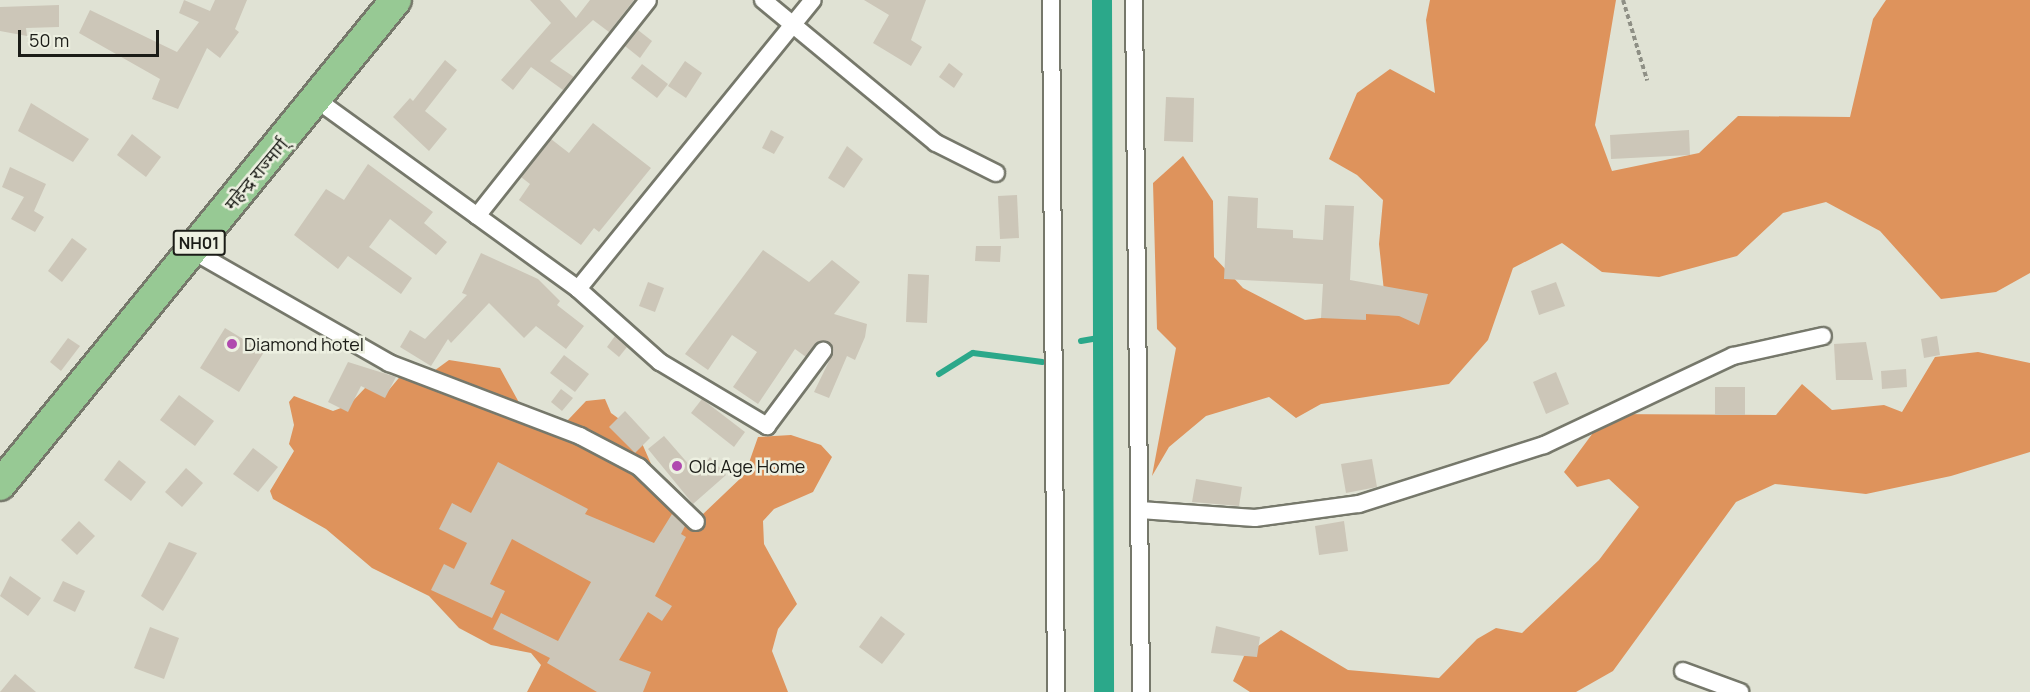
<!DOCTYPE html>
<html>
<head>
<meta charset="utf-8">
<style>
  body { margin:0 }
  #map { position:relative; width:2030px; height:692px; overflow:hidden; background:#e0e2d4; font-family:Manrope,"Noto Sans Devanagari",sans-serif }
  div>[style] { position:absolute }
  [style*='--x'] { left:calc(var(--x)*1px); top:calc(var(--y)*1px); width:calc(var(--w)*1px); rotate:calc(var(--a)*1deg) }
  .forest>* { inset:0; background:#de935c }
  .stream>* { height:6px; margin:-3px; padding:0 3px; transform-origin:3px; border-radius:3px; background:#2ba88a }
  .canal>* { height:20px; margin:-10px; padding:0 10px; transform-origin:10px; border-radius:10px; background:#2ba88a }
  .building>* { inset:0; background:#ccc6b8 }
  .path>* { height:4px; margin-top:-2px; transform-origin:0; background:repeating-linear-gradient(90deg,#8e8f85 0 4.5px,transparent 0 7.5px) }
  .roads { filter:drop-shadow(2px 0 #76786b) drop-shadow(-2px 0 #76786b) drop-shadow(0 2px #76786b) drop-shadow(0 -2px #76786b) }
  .street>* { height:16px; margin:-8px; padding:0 8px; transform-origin:8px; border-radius:8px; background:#fff }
  .highway>* { height:30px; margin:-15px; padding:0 15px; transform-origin:15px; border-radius:15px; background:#97c994 }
  .dots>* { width:16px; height:16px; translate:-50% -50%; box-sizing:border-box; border:3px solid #edf0e1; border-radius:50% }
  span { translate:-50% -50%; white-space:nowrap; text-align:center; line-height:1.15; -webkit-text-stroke:5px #edf0e1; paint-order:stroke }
  .shield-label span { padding:2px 4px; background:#edf0e1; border:2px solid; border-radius:4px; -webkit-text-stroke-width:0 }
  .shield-label { font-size:16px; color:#1b1c17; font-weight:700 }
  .street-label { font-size:18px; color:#1b1c17 }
  .poi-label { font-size:18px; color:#1b1c17 }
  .left { translate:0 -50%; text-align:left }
  .scale { position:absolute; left:18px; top:30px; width:141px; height:27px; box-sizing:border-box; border:3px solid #1b1c17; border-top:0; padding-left:8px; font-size:18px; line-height:21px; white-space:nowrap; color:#1b1c17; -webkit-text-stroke:4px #edf0e1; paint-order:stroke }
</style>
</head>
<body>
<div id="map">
  <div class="forest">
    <div style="clip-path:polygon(1430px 0,1616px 0,1595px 125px,1612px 171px,1699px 153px,1738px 116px,1850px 117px,1873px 19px,1886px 0,2030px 0,2030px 273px,1996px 292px,1941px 299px,1880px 231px,1826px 202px,1783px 213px,1737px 256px,1659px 277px,1602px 272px,1562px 243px,1513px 268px,1488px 340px,1449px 384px,1321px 404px,1296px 418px,1269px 397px,1206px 416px,1169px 447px,1152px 476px,1176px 348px,1157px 329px,1153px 183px,1183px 156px,1213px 201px,1214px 257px,1243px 288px,1305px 320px,1386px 310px,1379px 244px,1383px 200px,1357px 175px,1329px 159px,1357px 93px,1390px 69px,1435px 93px,1426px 20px)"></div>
    <div style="clip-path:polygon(1978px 352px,2030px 363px,2030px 452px,1951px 476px,1866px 494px,1775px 484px,1736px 502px,1613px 671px,1576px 692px,1250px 692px,1233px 681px,1244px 656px,1281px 630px,1348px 670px,1439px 678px,1477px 639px,1496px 628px,1522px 633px,1599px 560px,1639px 507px,1609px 479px,1577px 487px,1564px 472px,1607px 414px,1776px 415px,1802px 384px,1832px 410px,1884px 405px,1902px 412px,1935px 357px)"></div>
    <div style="clip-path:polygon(449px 360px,500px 368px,522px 408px,552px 422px,568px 420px,586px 401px,605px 399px,611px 413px,637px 432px,663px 491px,670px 489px,667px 479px,702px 515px,745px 474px,758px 437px,791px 435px,821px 445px,832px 457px,813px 492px,774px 509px,763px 521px,764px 544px,797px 604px,778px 629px,772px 651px,788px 692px,527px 692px,541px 665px,531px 653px,491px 645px,459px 628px,429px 596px,372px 568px,326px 529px,273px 499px,270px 491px,294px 451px,289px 444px,294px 425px,289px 402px,294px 396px,333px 411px,349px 405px,366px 387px,388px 391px,408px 367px,427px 376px)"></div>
  </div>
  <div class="stream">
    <div style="--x:1081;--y:341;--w:22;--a:-10"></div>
    <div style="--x:939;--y:374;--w:40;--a:-32"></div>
    <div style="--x:973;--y:353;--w:70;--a:7.4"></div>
  </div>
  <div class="canal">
    <div style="--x:1102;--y:0;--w:692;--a:89.83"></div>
  </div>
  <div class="building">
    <div style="clip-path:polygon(184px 0,210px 11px,215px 0,247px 0,235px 29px,239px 32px,220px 58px,207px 48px,178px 109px,152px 99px,160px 79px,79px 33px,90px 10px,177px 52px,199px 22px,179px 13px)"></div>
    <div style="clip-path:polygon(530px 0,560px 0,576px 18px,590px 0,634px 0,609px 32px,593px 20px,550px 61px,574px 77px,563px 90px,531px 67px,513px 90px,501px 80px,551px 23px)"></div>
    <div style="clip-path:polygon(864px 0,926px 0,911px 40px,922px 47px,911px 66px,873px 43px,889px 15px)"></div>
    <div style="clip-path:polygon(59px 5px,59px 27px,26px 28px,27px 36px,0 31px,0 7px)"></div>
    <div style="clip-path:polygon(638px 30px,652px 41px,640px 58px,625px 46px)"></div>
    <div style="clip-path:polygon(445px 60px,457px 70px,425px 111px,447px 129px,429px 151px,393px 117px,410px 98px,413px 101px)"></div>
    <div style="clip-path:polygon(685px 61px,702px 73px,686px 98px,668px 86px)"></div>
    <div style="clip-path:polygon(949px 63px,963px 74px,954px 88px,939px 77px)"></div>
    <div style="clip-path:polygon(642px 64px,668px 84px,657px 98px,631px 78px)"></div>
    <div style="clip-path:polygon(1166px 97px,1194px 98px,1193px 142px,1164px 141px)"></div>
    <div style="clip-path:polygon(31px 103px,89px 139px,73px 162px,18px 131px)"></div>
    <div style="clip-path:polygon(593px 123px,651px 168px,599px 232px,594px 228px,581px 245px,519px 200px,530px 184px,521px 177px,551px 139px,569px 153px)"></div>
    <div style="clip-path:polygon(771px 130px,784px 137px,774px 154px,762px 148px)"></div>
    <div style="clip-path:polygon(1689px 130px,1690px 155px,1611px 159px,1610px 135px)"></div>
    <div style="clip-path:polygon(132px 134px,161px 157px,146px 177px,117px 155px)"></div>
    <div style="clip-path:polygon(847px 146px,863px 159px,844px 188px,828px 178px)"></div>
    <div style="clip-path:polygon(368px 164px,433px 212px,424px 223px,447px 242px,436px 255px,390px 219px,369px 247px,412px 278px,401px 294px,348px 256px,338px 269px,294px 235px,326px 189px,344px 200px)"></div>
    <div style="clip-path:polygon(10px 167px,46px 184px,34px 211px,44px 217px,35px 232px,11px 219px,24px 197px,2px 187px)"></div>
    <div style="clip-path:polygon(1017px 195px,1019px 238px,1000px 239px,998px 196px)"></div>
    <div style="clip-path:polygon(1228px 196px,1258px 198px,1257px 228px,1293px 230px,1293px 238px,1323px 240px,1325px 205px,1354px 206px,1350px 280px,1428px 294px,1419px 325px,1399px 316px,1366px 314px,1366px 320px,1321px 318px,1323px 284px,1224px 279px)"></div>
    <div style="clip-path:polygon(72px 238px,87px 249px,62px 282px,48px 271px)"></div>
    <div style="clip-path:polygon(976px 246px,1001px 246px,1000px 262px,975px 261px)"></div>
    <div style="clip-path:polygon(763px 250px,809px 282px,832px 260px,860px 282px,834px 314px,867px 324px,865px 337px,855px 360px,847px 356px,829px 398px,814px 392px,833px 353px,825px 341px,806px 357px,795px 349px,758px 404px,733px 387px,757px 352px,732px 335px,708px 370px,685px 354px)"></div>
    <div style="clip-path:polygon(481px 253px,538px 279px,560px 301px,557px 305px,584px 326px,566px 349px,536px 326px,524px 338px,489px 303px,451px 343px,448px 339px,431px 366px,400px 347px,410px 330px,425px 339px,467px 295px,462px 293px)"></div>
    <div style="clip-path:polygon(908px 274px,929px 275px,927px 323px,906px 322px)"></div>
    <div style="clip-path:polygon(648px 282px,664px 288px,655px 312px,639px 306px)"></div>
    <div style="clip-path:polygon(1556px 282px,1565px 306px,1539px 315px,1531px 291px)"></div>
    <div style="clip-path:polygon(225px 328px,264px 352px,239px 392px,200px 368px)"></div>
    <div style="clip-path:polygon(615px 336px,627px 347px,619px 357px,607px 347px)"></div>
    <div style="clip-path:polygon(1937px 336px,1940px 355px,1924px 358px,1921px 339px)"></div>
    <div style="clip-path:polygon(68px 338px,80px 346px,61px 371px,50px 362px)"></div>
    <div style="clip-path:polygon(1866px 342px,1873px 380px,1836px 380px,1834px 344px)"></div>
    <div style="clip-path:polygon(564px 355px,589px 374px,575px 392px,550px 373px)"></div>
    <div style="clip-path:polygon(348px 362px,396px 377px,385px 398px,361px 386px,348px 412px,328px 402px)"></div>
    <div style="clip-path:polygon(1906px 369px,1907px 387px,1882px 389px,1881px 371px)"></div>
    <div style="clip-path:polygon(1556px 372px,1569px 404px,1546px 414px,1533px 382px)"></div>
    <div style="clip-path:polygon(1715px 387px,1745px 387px,1745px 415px,1715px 415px)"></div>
    <div style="clip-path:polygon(561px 389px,573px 398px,562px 411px,551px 402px)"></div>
    <div style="clip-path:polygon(179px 395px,214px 421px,195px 446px,160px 420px)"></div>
    <div style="clip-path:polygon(702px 399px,745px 432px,734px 447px,691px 413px)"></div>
    <div style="clip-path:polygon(625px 411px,650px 438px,635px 453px,609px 427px)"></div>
    <div style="clip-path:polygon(664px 436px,698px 475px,710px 457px,726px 475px,693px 504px,648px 449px)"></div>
    <div style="clip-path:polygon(253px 448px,278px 467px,258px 492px,233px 474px)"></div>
    <div style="clip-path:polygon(1372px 459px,1377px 487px,1346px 493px,1341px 464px)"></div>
    <div style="clip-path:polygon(119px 460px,146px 482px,131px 501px,104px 480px)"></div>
    <div style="clip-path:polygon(498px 462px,588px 509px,585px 514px,654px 543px,672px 514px,685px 526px,681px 534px,686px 537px,655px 596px,672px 606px,662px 621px,648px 612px,619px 660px,651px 672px,643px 692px,597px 692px,547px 663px,550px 658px,493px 629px,501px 613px,558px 641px,591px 582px,512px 539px,490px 584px,505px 591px,492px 618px,431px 590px,444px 564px,454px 569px,467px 543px,439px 529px,452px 503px,471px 513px)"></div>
    <div style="clip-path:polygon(186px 468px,203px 483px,182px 507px,165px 492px)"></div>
    <div style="clip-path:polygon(1196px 479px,1242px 487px,1239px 506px,1192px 502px)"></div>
    <div style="clip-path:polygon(79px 521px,95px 536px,77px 555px,61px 540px)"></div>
    <div style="clip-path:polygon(1344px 521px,1348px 551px,1319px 555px,1315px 526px)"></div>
    <div style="clip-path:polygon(169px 542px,197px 553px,163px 611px,141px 596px)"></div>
    <div style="clip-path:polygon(10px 576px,41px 598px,28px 616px,0 596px)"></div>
    <div style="clip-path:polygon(63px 581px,85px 591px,75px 612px,53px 601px)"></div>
    <div style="clip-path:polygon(881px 616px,905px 634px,882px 664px,859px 647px)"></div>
    <div style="clip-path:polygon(1216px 626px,1260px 637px,1257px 657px,1211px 653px)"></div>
    <div style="clip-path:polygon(150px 627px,179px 638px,164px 679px,134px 668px)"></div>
    <div style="clip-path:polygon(15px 674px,36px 692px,0 692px)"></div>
  </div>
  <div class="path">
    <div style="--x:1623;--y:0;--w:84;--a:73.3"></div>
  </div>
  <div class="roads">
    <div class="street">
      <div style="--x:763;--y:0;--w:224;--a:39.6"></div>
      <div style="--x:936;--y:143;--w:67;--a:26.6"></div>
      <div style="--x:1051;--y:0;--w:692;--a:89.59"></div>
      <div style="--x:1134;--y:0;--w:692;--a:89.42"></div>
      <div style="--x:317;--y:100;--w:322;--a:35.9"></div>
      <div style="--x:578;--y:289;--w:110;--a:41.7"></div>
      <div style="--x:660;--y:362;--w:125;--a:30.9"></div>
      <div style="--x:767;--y:426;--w:94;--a:-53.3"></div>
      <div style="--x:477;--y:216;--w:275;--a:-51.6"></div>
      <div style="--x:193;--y:251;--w:226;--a:29.7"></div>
      <div style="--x:389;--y:363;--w:204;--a:20.9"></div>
      <div style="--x:580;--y:436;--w:67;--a:27.7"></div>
      <div style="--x:639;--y:467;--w:79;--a:44"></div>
      <div style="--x:578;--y:289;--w:372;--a:-50.9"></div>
      <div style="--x:1140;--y:510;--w:115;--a:4"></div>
      <div style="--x:1255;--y:518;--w:105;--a:-7.7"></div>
      <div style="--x:1359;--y:504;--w:194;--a:-17.7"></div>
      <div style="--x:1544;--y:445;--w:209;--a:-25.2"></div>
      <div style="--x:1733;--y:356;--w:92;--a:-12.5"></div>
      <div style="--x:1683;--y:671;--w:61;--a:20.2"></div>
    </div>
    <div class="highway">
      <div style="--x:0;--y:485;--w:626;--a:-50.77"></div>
    </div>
  </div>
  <div class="dots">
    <div style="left:232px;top:344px;background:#b04aaf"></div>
    <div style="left:677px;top:466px;background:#b04aaf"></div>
  </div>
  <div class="shield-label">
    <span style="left:199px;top:243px">NH01</span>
  </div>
  <div class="street-label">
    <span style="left:256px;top:174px;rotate:-50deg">महेन्द्र राज्मार्ग्</span>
  </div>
  <div class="poi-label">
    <span class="left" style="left:244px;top:344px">Diamond hotel</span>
    <span class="left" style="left:689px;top:466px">Old Age Home</span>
  </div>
  <div class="scale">50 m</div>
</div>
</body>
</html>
